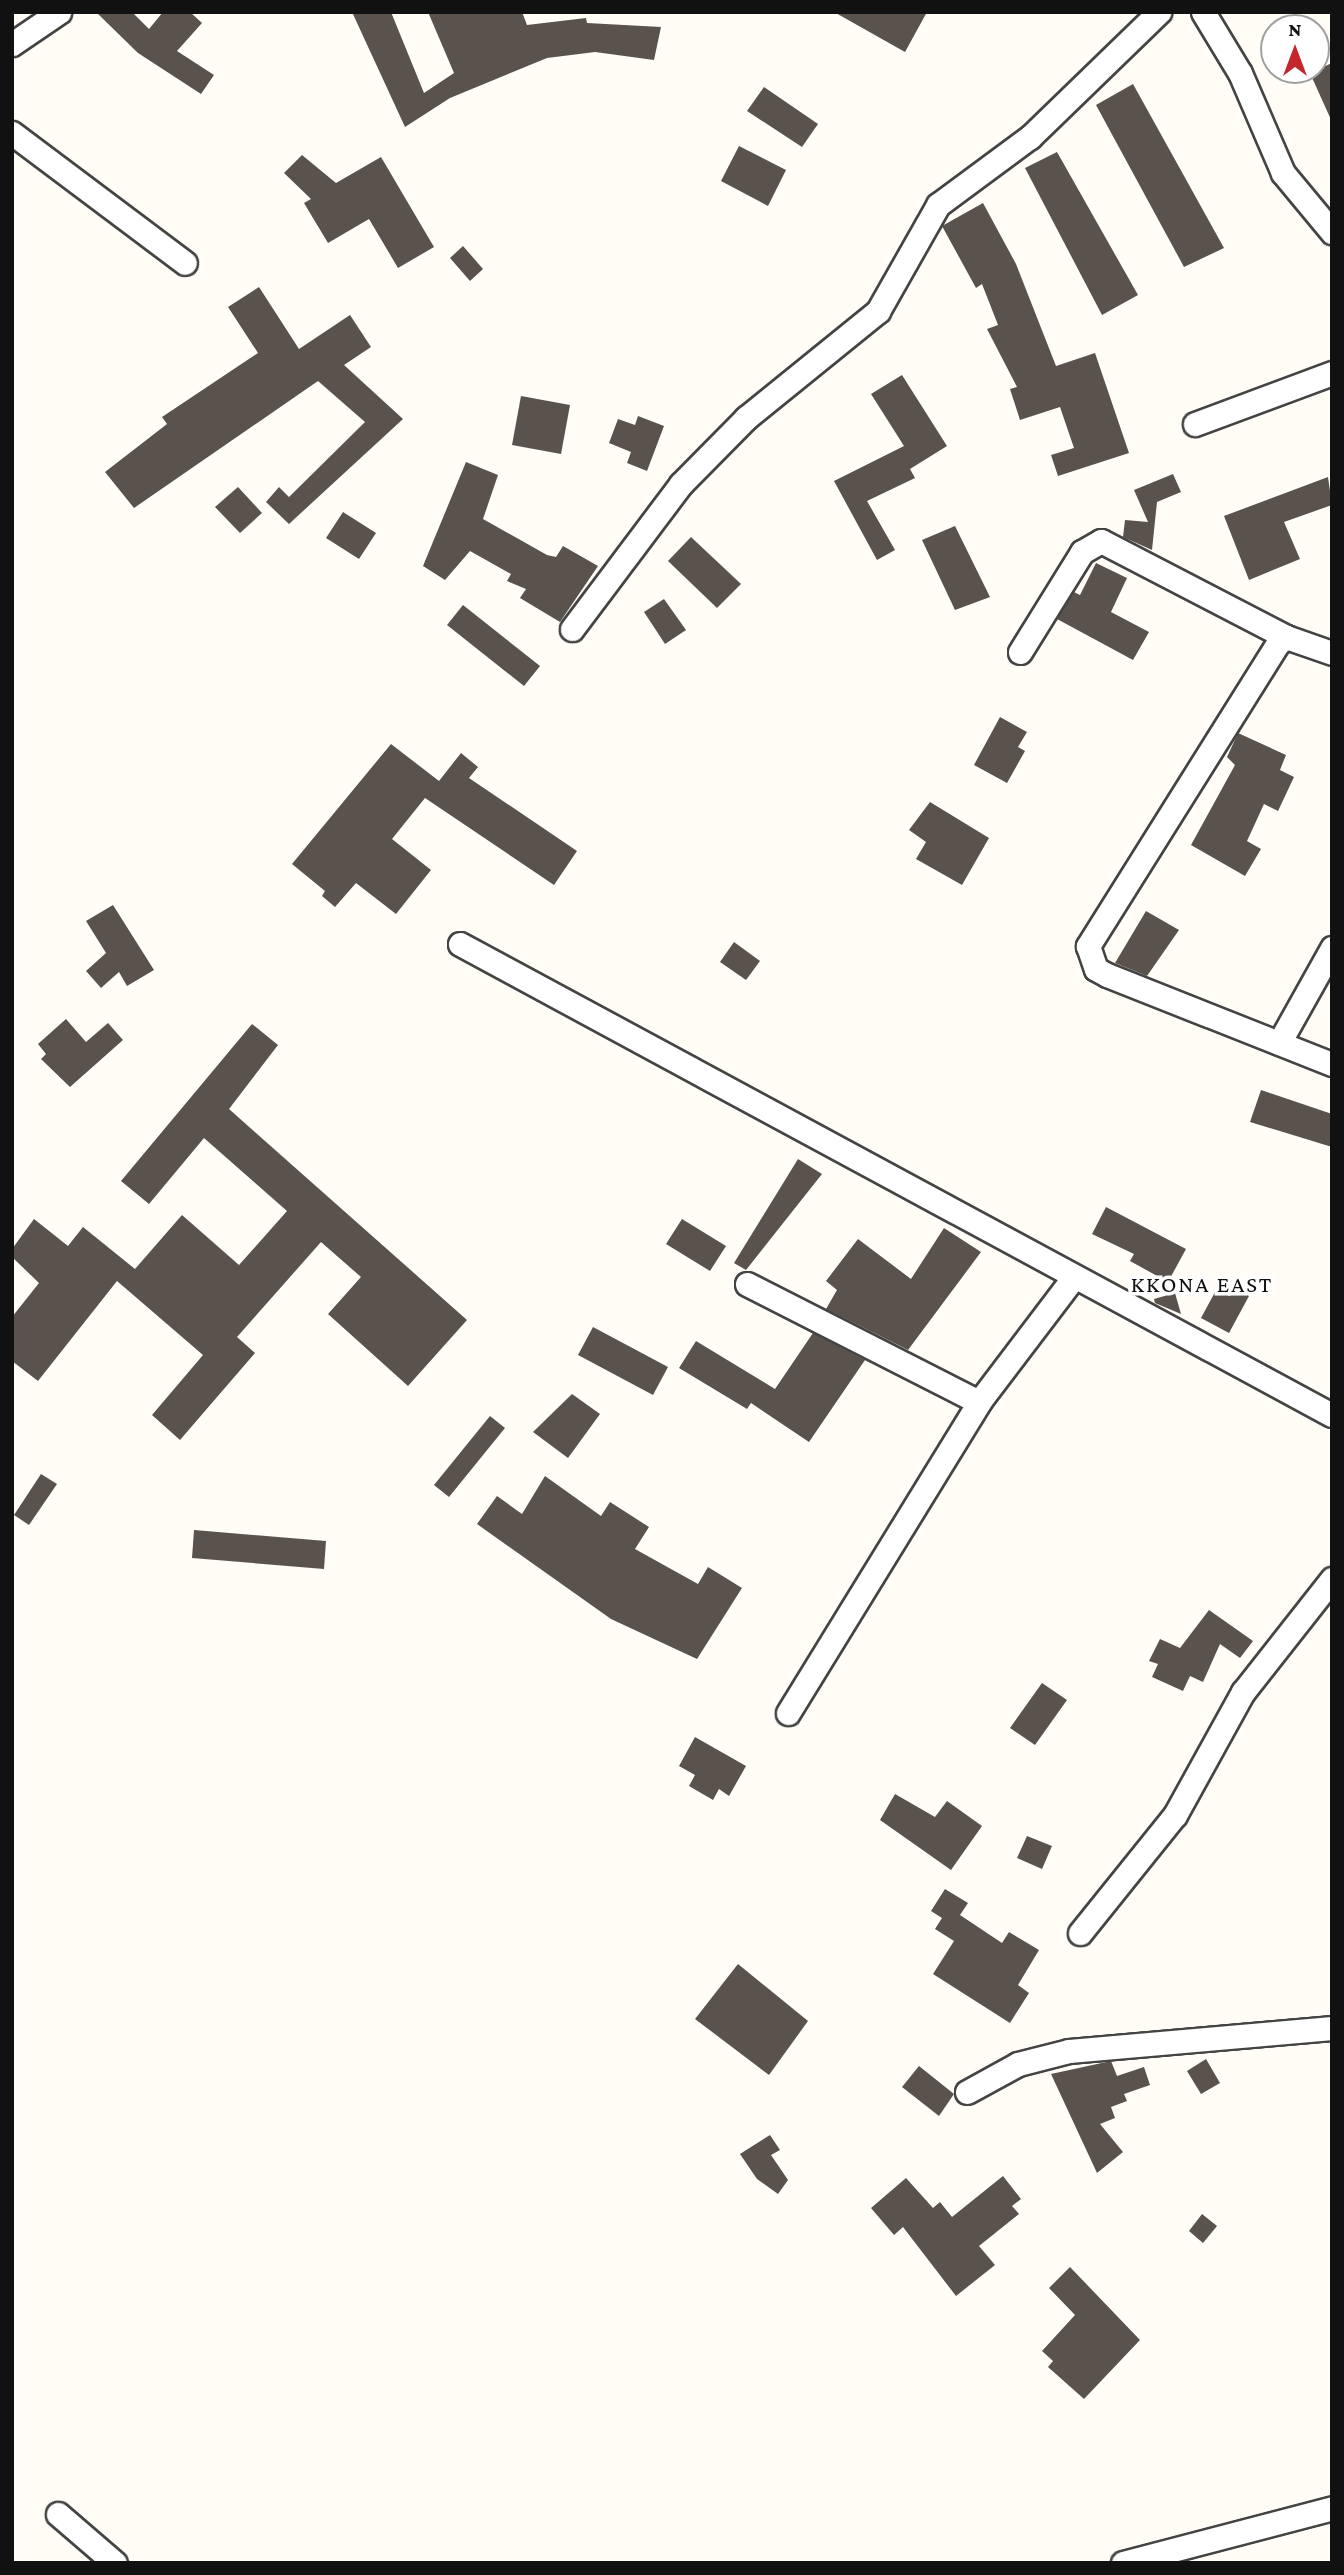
<!DOCTYPE html>
<html>
<head>
<meta charset="utf-8">
<style>
  body { margin:0 }
  #map { position:relative; width:1344px; height:2575px; overflow:hidden; background:#fffdf5; font-family:"Crimson Pro",serif }
  div>[style] { position:absolute }
  [style*='--x'] { left:calc(var(--x)*1px); top:calc(var(--y)*1px); width:calc(var(--w)*1px); rotate:calc(var(--a)*1deg) }
  .building>* { inset:0; background:#5a524d }
  .roads { filter:drop-shadow(2px 0 #444) drop-shadow(-2px 0 #444) drop-shadow(0 2px #444) drop-shadow(0 -2px #444) }
  .street>* { height:23px; margin:-11.5px; padding:0 11.5px; transform-origin:11.5px; border-radius:11.5px; background:#fff }
  span { translate:-50% -50%; white-space:nowrap; text-align:center; line-height:1.15; -webkit-text-stroke:7px #fff; paint-order:stroke }
  .quarter-label { font-size:23px; color:#111; letter-spacing:2px }
  .frame { position:absolute; inset:0; border:14px solid #111; pointer-events:none }
  .north { position:absolute; left:1260px; top:14px; width:70px; height:70px; box-sizing:border-box; background:#fff; border:2px solid #a0a0a0; border-radius:50%; rotate:0deg; font-size:19px; font-weight:700; line-height:28px; text-align:center; color:#111 }
  .north::after { content:''; display:block; margin:auto; width:24px; height:32px; background:#c4262e; clip-path:polygon(50% 0,100% 100%,50% 72%,0 100%) }
</style>
</head>
<body>
<div id="map">
  <div class="building">
    <div style="clip-path:polygon(96px 12px,132px 12px,149px 29px,163px 12px,190px 12px,202px 23px,177px 51px,214px 75px,201px 94px,138px 53px)"></div>
    <div style="clip-path:polygon(352px 12px,391px 12px,424px 93px,454px 73px,428px 12px,522px 12px,527px 25px,586px 18px,587px 23px,661px 27px,654px 60px,595px 52px,547px 58px,450px 98px,405px 127px)"></div>
    <div style="clip-path:polygon(834px 12px,927px 12px,905px 52px)"></div>
    <div style="clip-path:polygon(1332px 63px,1332px 122px,1310px 73px)"></div>
    <div style="clip-path:polygon(1133px 84px,1224px 248px,1184px 267px,1096px 105px)"></div>
    <div style="clip-path:polygon(764px 87px,818px 124px,802px 147px,747px 111px)"></div>
    <div style="clip-path:polygon(739px 146px,786px 170px,768px 206px,721px 181px)"></div>
    <div style="clip-path:polygon(1057px 152px,1138px 295px,1102px 315px,1025px 168px)"></div>
    <div style="clip-path:polygon(302px 155px,336px 183px,381px 157px,434px 247px,398px 268px,369px 219px,328px 243px,304px 203px,311px 199px,284px 173px)"></div>
    <div style="clip-path:polygon(983px 203px,1016px 264px,1056px 366px,1095px 353px,1129px 453px,1058px 476px,1051px 455px,1074px 448px,1060px 407px,1020px 420px,1010px 389px,1017px 387px,987px 329px,998px 325px,982px 284px,976px 288px,942px 226px)"></div>
    <div style="clip-path:polygon(463px 246px,483px 269px,470px 281px,450px 258px)"></div>
    <div style="clip-path:polygon(259px 287px,299px 349px,350px 315px,371px 347px,344px 365px,403px 419px,289px 524px,266px 502px,279px 487px,289px 497px,365px 422px,318px 381px,134px 508px,105px 472px,167px 424px,162px 417px,258px 353px,228px 307px)"></div>
    <div style="clip-path:polygon(902px 375px,947px 446px,910px 469px,915px 478px,867px 501px,895px 550px,877px 560px,834px 481px,904px 446px,871px 394px)"></div>
    <div style="clip-path:polygon(521px 396px,570px 405px,561px 454px,512px 445px)"></div>
    <div style="clip-path:polygon(638px 416px,664px 426px,647px 471px,627px 463px,631px 452px,609px 443px,618px 419px,635px 425px)"></div>
    <div style="clip-path:polygon(466px 462px,498px 475px,483px 519px,547px 555px,556px 557px,563px 546px,598px 566px,560px 622px,520px 598px,526px 589px,507px 581px,511px 574px,470px 551px,445px 580px,423px 566px)"></div>
    <div style="clip-path:polygon(1173px 474px,1181px 492px,1157px 502px,1152px 550px,1123px 537px,1125px 520px,1148px 522px,1134px 490px)"></div>
    <div style="clip-path:polygon(1328px 477px,1332px 505px,1284px 522px,1300px 559px,1249px 580px,1224px 516px)"></div>
    <div style="clip-path:polygon(238px 487px,262px 513px,240px 533px,215px 507px)"></div>
    <div style="clip-path:polygon(343px 512px,376px 533px,359px 559px,326px 538px)"></div>
    <div style="clip-path:polygon(955px 526px,990px 597px,955px 610px,922px 540px)"></div>
    <div style="clip-path:polygon(691px 537px,741px 584px,717px 608px,668px 561px)"></div>
    <div style="clip-path:polygon(1096px 563px,1127px 578px,1111px 612px,1149px 632px,1133px 660px,1057px 619px,1074px 592px,1080px 595px)"></div>
    <div style="clip-path:polygon(664px 599px,686px 630px,665px 644px,644px 612px)"></div>
    <div style="clip-path:polygon(463px 605px,540px 666px,524px 686px,447px 625px)"></div>
    <div style="clip-path:polygon(1000px 717px,1027px 732px,1018px 747px,1025px 751px,1007px 783px,974px 765px)"></div>
    <div style="clip-path:polygon(1238px 733px,1286px 755px,1280px 770px,1294px 777px,1278px 811px,1264px 804px,1247px 841px,1261px 849px,1245px 876px,1191px 845px,1235px 765px,1227px 757px)"></div>
    <div style="clip-path:polygon(391px 744px,439px 781px,461px 753px,478px 767px,469px 778px,577px 851px,554px 885px,425px 798px,392px 839px,431px 870px,396px 914px,356px 883px,335px 907px,322px 896px,325px 891px,292px 864px)"></div>
    <div style="clip-path:polygon(930px 802px,989px 838px,962px 885px,916px 859px,926px 842px,909px 830px)"></div>
    <div style="clip-path:polygon(113px 905px,154px 970px,127px 986px,119px 972px,101px 988px,86px 971px,106px 953px,86px 921px)"></div>
    <div style="clip-path:polygon(1146px 911px,1179px 930px,1147px 976px,1115px 963px)"></div>
    <div style="clip-path:polygon(734px 942px,760px 961px,746px 980px,720px 962px)"></div>
    <div style="clip-path:polygon(66px 1019px,86px 1042px,108px 1023px,123px 1040px,70px 1087px,41px 1059px,46px 1054px,38px 1044px)"></div>
    <div style="clip-path:polygon(252px 1024px,278px 1045px,229px 1109px,467px 1320px,408px 1386px,328px 1314px,361px 1277px,321px 1242px,237px 1337px,255px 1353px,180px 1440px,152px 1415px,203px 1355px,117px 1281px,38px 1381px,12px 1361px,12px 1317px,39px 1283px,12px 1257px,12px 1249px,34px 1219px,68px 1246px,83px 1227px,135px 1269px,182px 1215px,239px 1265px,287px 1211px,204px 1138px,149px 1204px,121px 1181px)"></div>
    <div style="clip-path:polygon(1261px 1090px,1332px 1114px,1332px 1147px,1250px 1122px)"></div>
    <div style="clip-path:polygon(798px 1159px,822px 1174px,746px 1270px,734px 1263px)"></div>
    <div style="clip-path:polygon(1106px 1207px,1186px 1249px,1168px 1282px,1130px 1261px,1134px 1254px,1092px 1234px)"></div>
    <div style="clip-path:polygon(682px 1219px,726px 1246px,710px 1271px,666px 1244px)"></div>
    <div style="clip-path:polygon(944px 1228px,981px 1252px,908px 1350px,826px 1309px,837px 1290px,826px 1281px,858px 1239px,911px 1279px)"></div>
    <div style="clip-path:polygon(1221px 1281px,1249px 1296px,1229px 1333px,1201px 1318px)"></div>
    <div style="clip-path:polygon(1175px 1293px,1181px 1314px,1155px 1303px,1154px 1299px)"></div>
    <div style="clip-path:polygon(593px 1327px,668px 1367px,653px 1395px,578px 1355px)"></div>
    <div style="clip-path:polygon(813px 1333px,865px 1360px,809px 1442px,751px 1403px,747px 1409px,679px 1368px,696px 1341px,775px 1389px)"></div>
    <div style="clip-path:polygon(572px 1394px,600px 1414px,568px 1458px,533px 1432px)"></div>
    <div style="clip-path:polygon(490px 1416px,505px 1428px,449px 1497px,434px 1485px)"></div>
    <div style="clip-path:polygon(41px 1474px,57px 1484px,29px 1525px,14px 1515px)"></div>
    <div style="clip-path:polygon(545px 1476px,601px 1516px,610px 1502px,649px 1527px,635px 1549px,698px 1584px,708px 1567px,742px 1588px,697px 1659px,611px 1619px,477px 1524px,497px 1496px,522px 1514px)"></div>
    <div style="clip-path:polygon(194px 1530px,326px 1541px,324px 1569px,192px 1558px)"></div>
    <div style="clip-path:polygon(1209px 1610px,1253px 1641px,1240px 1658px,1220px 1644px,1203px 1682px,1190px 1676px,1183px 1691px,1152px 1677px,1158px 1664px,1149px 1661px,1160px 1639px,1180px 1648px)"></div>
    <div style="clip-path:polygon(1042px 1683px,1067px 1700px,1035px 1745px,1010px 1728px)"></div>
    <div style="clip-path:polygon(695px 1737px,746px 1766px,729px 1796px,719px 1789px,713px 1800px,689px 1786px,695px 1775px,679px 1766px)"></div>
    <div style="clip-path:polygon(895px 1794px,935px 1817px,947px 1801px,982px 1826px,951px 1870px,880px 1820px)"></div>
    <div style="clip-path:polygon(1027px 1836px,1052px 1846px,1042px 1869px,1017px 1858px)"></div>
    <div style="clip-path:polygon(945px 1889px,968px 1903px,960px 1915px,1002px 1943px,1009px 1932px,1039px 1950px,1018px 1985px,1029px 1993px,1010px 2023px,933px 1974px,954px 1941px,935px 1929px,942px 1918px,931px 1911px)"></div>
    <div style="clip-path:polygon(738px 1964px,808px 2021px,769px 2075px,695px 2019px)"></div>
    <div style="clip-path:polygon(1206px 2059px,1220px 2083px,1201px 2094px,1187px 2071px)"></div>
    <div style="clip-path:polygon(1111px 2061px,1117px 2076px,1144px 2067px,1150px 2085px,1124px 2094px,1127px 2101px,1111px 2107px,1115px 2118px,1100px 2124px,1123px 2152px,1097px 2173px,1051px 2074px)"></div>
    <div style="clip-path:polygon(919px 2066px,954px 2094px,939px 2116px,902px 2087px)"></div>
    <div style="clip-path:polygon(770px 2135px,780px 2150px,771px 2155px,788px 2180px,778px 2194px,757px 2179px,740px 2154px)"></div>
    <div style="clip-path:polygon(1003px 2176px,1021px 2199px,1012px 2206px,1019px 2214px,979px 2246px,995px 2265px,956px 2296px,903px 2227px,894px 2235px,871px 2208px,906px 2178px,933px 2208px,940px 2202px,952px 2217px)"></div>
    <div style="clip-path:polygon(1202px 2214px,1217px 2226px,1203px 2243px,1189px 2231px)"></div>
    <div style="clip-path:polygon(1070px 2267px,1140px 2340px,1084px 2399px,1048px 2367px,1053px 2361px,1042px 2351px,1075px 2315px,1049px 2288px)"></div>
  </div>
  <div class="roads">
    <div class="street">
      <div style="--x:1203;--y:12;--w:71;--a:58.8"></div>
      <div style="--x:1240;--y:73;--w:109;--a:66.7"></div>
      <div style="--x:1283;--y:173;--w:77;--a:50.3"></div>
      <div style="--x:12;--y:44;--w:57;--a:-34.2"></div>
      <div style="--x:12;--y:133;--w:216;--a:36.9"></div>
      <div style="--x:1195;--y:424;--w:146;--a:-20.4"></div>
      <div style="--x:572;--y:629;--w:181;--a:-53.1"></div>
      <div style="--x:681;--y:484;--w:93;--a:-45.4"></div>
      <div style="--x:746;--y:418;--w:170;--a:-39"></div>
      <div style="--x:878;--y:311;--w:122;--a:-60.5"></div>
      <div style="--x:938;--y:205;--w:114;--a:-36.5"></div>
      <div style="--x:1030;--y:137;--w:180;--a:-44.1"></div>
      <div style="--x:1020;--y:652;--w:118;--a:-58.2"></div>
      <div style="--x:1082;--y:552;--w:22;--a:-30"></div>
      <div style="--x:1101;--y:541;--w:208;--a:27.4"></div>
      <div style="--x:1332;--y:653;--w:49;--a:-160.8"></div>
      <div style="--x:1286;--y:637;--w:10;--a:143"></div>
      <div style="--x:1278;--y:643;--w:358;--a:122.1"></div>
      <div style="--x:1088;--y:946;--w:24;--a:71"></div>
      <div style="--x:1096;--y:969;--w:13;--a:29"></div>
      <div style="--x:1107;--y:975;--w:242;--a:21.6"></div>
      <div style="--x:460;--y:944;--w:991;--a:28.38"></div>
      <div style="--x:1279;--y:1043;--w:109;--a:-60.8"></div>
      <div style="--x:747;--y:1284;--w:260;--a:27"></div>
      <div style="--x:788;--y:1713;--w:365;--a:-58.4"></div>
      <div style="--x:979;--y:1402;--w:157;--a:-52.8"></div>
      <div style="--x:1080;--y:1933;--w:151;--a:-51.2"></div>
      <div style="--x:1175;--y:1815;--w:141;--a:-61.1"></div>
      <div style="--x:1243;--y:1692;--w:144;--a:-51.8"></div>
      <div style="--x:967;--y:2092;--w:58;--a:-28.8"></div>
      <div style="--x:1018;--y:2064;--w:53;--a:-14.3"></div>
      <div style="--x:1069;--y:2051;--w:264;--a:-5"></div>
      <div style="--x:58;--y:2514;--w:75;--a:40.7"></div>
      <div style="--x:1123;--y:2563;--w:216;--a:-14.7"></div>
    </div>
  </div>
  <div class="quarter-label">
    <span style="left:1202px;top:1284px">KKONA EAST</span>
  </div>
  <div class="frame"></div>
  <div class="north">N</div>
</div>
</body>
</html>
